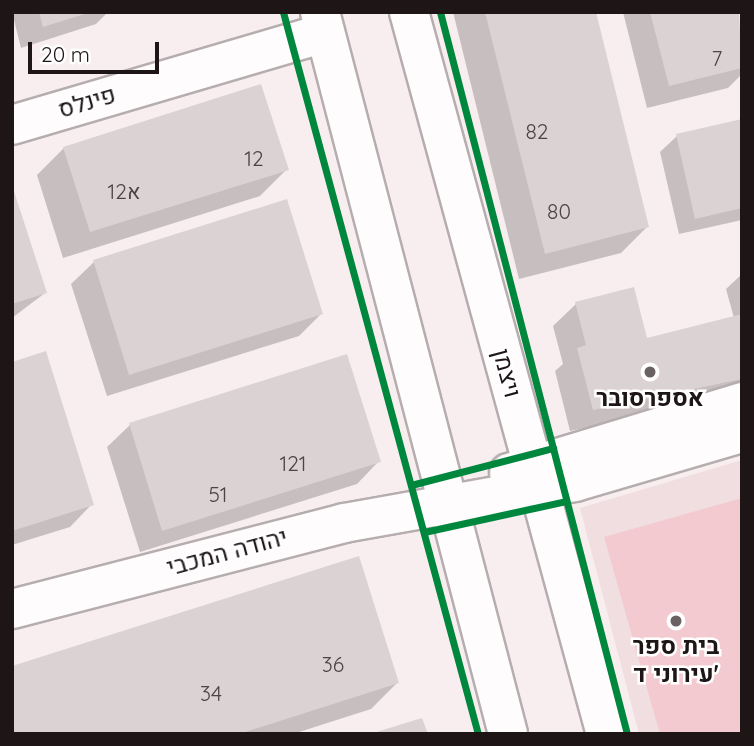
<!DOCTYPE html>
<html>
<head>
<meta charset="utf-8">
<style>
  body { margin:0 }
  #map { position:relative; width:754px; height:746px; overflow:hidden; background:#f9eeef; font-family:Quicksand,Heebo,sans-serif }
  div>[style] { position:absolute }
  [style*='--x'] { left:calc(var(--x)*1px); top:calc(var(--y)*1px); width:calc(var(--w)*1px); rotate:calc(var(--a)*1deg) }
  .built>* { inset:0; background:#f1dee0 }
  .green>* { inset:0; background:#f2cacf }
  .shadow>* { inset:0; background:#0003 }
  .building>* { inset:0; background:#dbd2d3 }
  .roads { filter:drop-shadow(2px 0 #b6adae) drop-shadow(-2px 0 #b6adae) drop-shadow(0 2px #b6adae) drop-shadow(0 -2px #b6adae) }
  .minor>* { height:38px; margin:-19px; padding:0 19px; transform-origin:19px; border-radius:19px; background:#fefcfd }
  .cycleway>* { height:7px; margin:-3.5px; padding:0 3.5px; transform-origin:3.5px; border-radius:3.5px; background:#00873e }
  .dots>* { width:19px; height:19px; translate:-50% -50%; box-sizing:border-box; border:4px solid #fff; border-radius:50% }
  span { translate:-50% -50%; white-space:nowrap; text-align:center; line-height:1.15; -webkit-text-stroke:5px #fff; paint-order:stroke }
  .number-label { font-size:21px; color:#4c4445 }
  .number-label span { -webkit-text-stroke-width:0 }
  .street-label { font-size:24px; color:#1d1516 }
  .poi-label { font-size:24px; color:#1d1516; font-weight:700 }
  .frame { position:absolute; inset:0; border:14px solid #1d1516; pointer-events:none }
  .scale { position:absolute; left:28px; top:42px; width:131px; height:32px; box-sizing:border-box; border:4px solid #1d1516; border-top:0; padding-left:9px; font-size:21px; line-height:24px; white-space:nowrap; color:#1d1516; -webkit-text-stroke:5px #fff; paint-order:stroke }
</style>
</head>
<body>
<div id="map">
  <div class="built">
    <div style="clip-path:polygon(742px 460px,742px 734px,639px 734px,580px 508px)"></div>
  </div>
  <div class="green">
    <div style="clip-path:polygon(742px 498px,742px 734px,660px 734px,604px 537px)"></div>
  </div>
  <div class="shadow">
    <div style="clip-path:polygon(12px 12px,108px 12px,96px 24px,21px 48px)"></div>
    <div style="clip-path:polygon(453px 12px,594px 12px,647px 227px,621px 253px,519px 279px)"></div>
    <div style="clip-path:polygon(623px 12px,737px 12px,742px 74px,728px 88px,647px 108px)"></div>
    <div style="clip-path:polygon(742px 121px,742px 220px,679px 234px,660px 152px,677px 136px)"></div>
    <div style="clip-path:polygon(64px 148px,287px 169px,260px 196px,63px 258px,37px 175px)"></div>
    <div style="clip-path:polygon(12px 189px,45px 293px,12px 318px)"></div>
    <div style="clip-path:polygon(94px 262px,321px 314px,299px 336px,107px 396px,71px 284px)"></div>
    <div style="clip-path:polygon(742px 274px,742px 394px,570px 431px,555px 371px,563px 364px,553px 326px,576px 304px,646px 340px,734px 318px,726px 289px)"></div>
    <div style="clip-path:polygon(346px 356px,379px 461px,357px 484px,140px 552px,107px 447px,130px 425px)"></div>
    <div style="clip-path:polygon(12px 363px,92px 504px,70px 527px,12px 545px)"></div>
    <div style="clip-path:polygon(397px 683px,371px 709px,293px 734px,12px 734px)"></div>
  </div>
  <div class="building">
    <div style="clip-path:polygon(39px 12px,88px 12px,88px 13px,43px 27px)"></div>
    <div style="clip-path:polygon(485px 12px,596px 12px,649px 227px,545px 254px)"></div>
    <div style="clip-path:polygon(650px 12px,739px 12px,742px 68px,669px 86px)"></div>
    <div style="clip-path:polygon(261px 84px,289px 170px,90px 232px,63px 147px)"></div>
    <div style="clip-path:polygon(742px 119px,742px 208px,695px 219px,676px 134px)"></div>
    <div style="clip-path:polygon(12px 185px,47px 293px,12px 304px)"></div>
    <div style="clip-path:polygon(287px 199px,323px 314px,129px 375px,93px 260px)"></div>
    <div style="clip-path:polygon(634px 287px,647px 338px,742px 314px,742px 379px,593px 410px,577px 348px,586px 345px,575px 302px)"></div>
    <div style="clip-path:polygon(46px 351px,94px 505px,12px 531px,12px 362px)"></div>
    <div style="clip-path:polygon(347px 354px,381px 462px,162px 531px,129px 423px)"></div>
    <div style="clip-path:polygon(359px 556px,399px 683px,239px 734px,12px 734px,12px 666px)"></div>
    <div style="clip-path:polygon(422px 718px,428px 734px,373px 734px,373px 733px)"></div>
  </div>
  <div class="roads">
    <div class="minor">
      <div style="--x:320;--y:12;--w:746;--a:75.4"></div>
      <div style="--x:409;--y:12;--w:748;--a:74.74"></div>
      <div style="--x:12;--y:125;--w:325;--a:-16.4"></div>
      <div style="--x:509;--y:473;--w:244;--a:-16.9"></div>
      <div style="--x:12;--y:609;--w:343;--a:-14.5"></div>
      <div style="--x:344;--y:523;--w:235;--a:-10.1"></div>
      <div style="--x:575;--y:482;--w:174;--a:-16.4"></div>
    </div>
  </div>
  <div class="cycleway">
    <div style="--x:283;--y:12;--w:748;--a:74.89"></div>
    <div style="--x:440;--y:12;--w:746;--a:75.48"></div>
    <div style="--x:411;--y:485;--w:147;--a:-14.6"></div>
    <div style="--x:424;--y:532;--w:145;--a:-12.3"></div>
  </div>
  <div class="dots">
    <div style="left:650px;top:372px;background:#6a6162"></div>
    <div style="left:676px;top:621px;background:#6a6162"></div>
  </div>
  <div class="number-label">
    <span style="left:717px;top:58px">7</span>
    <span style="left:537px;top:131px">82</span>
    <span style="left:254px;top:158px">12</span>
    <span style="left:124px;top:191px">12א</span>
    <span style="left:559px;top:211px">80</span>
    <span style="left:293px;top:463px">121</span>
    <span style="left:218px;top:494px">51</span>
    <span style="left:333px;top:664px">36</span>
    <span style="left:211px;top:693px">34</span>
  </div>
  <div class="street-label">
    <span style="left:87px;top:102px;rotate:-16deg">פינלס</span>
    <span style="left:507px;top:373px;rotate:75deg">ויצמן</span>
    <span style="left:227px;top:552px;rotate:-15deg">יהודה המכבי</span>
  </div>
  <div class="poi-label">
    <span style="left:650px;top:398px">אספרסובר</span>
    <span style="left:676px;top:660px">בית ספר<br>עירוני ד'</span>
  </div>
  <div class="frame"></div>
  <div class="scale">20 m</div>
</div>
</body>
</html>
